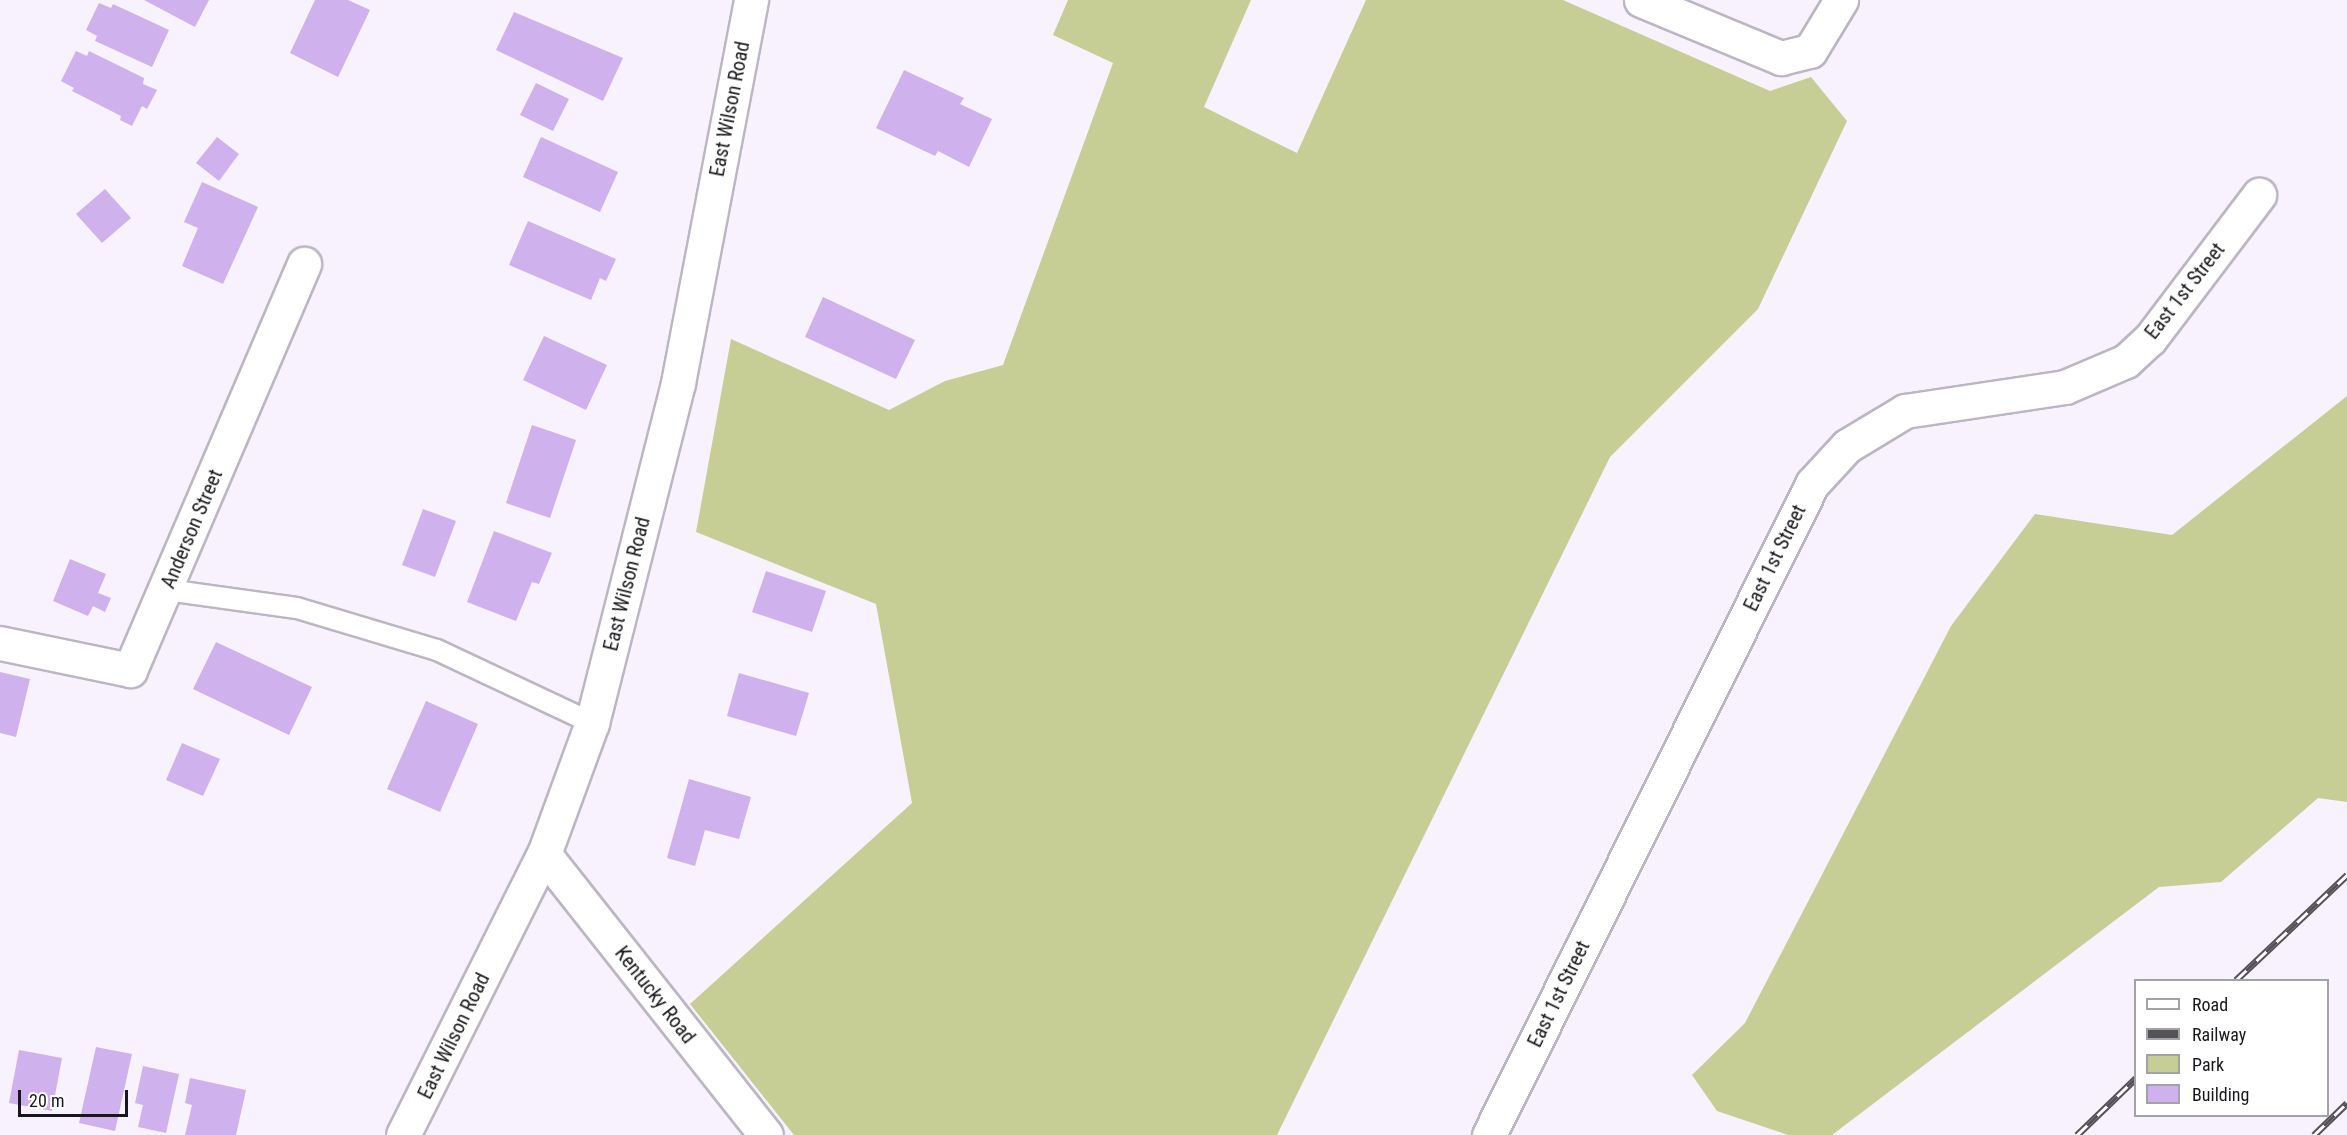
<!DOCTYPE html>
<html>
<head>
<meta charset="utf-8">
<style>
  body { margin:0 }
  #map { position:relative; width:2347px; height:1135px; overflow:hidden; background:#f8f2fe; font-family:"Roboto Condensed",sans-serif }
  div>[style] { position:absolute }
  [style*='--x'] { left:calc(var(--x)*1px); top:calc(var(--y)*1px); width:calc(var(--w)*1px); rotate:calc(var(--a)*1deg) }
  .green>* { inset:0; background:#c6ce95 }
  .building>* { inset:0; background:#ceb1ed }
  .roads { filter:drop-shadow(2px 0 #bcb6c2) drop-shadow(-2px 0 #bcb6c2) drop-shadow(0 2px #bcb6c2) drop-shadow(0 -2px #bcb6c2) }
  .lane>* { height:20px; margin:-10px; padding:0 10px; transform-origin:10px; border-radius:10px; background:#fff }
  .street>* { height:33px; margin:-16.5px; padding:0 16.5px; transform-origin:16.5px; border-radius:16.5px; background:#fff }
  .secondary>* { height:33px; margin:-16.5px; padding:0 16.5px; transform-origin:16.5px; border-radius:16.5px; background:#fff }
  .rail>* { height:7px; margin-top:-3.5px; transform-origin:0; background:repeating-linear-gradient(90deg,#fff 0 14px,#545157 0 28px); box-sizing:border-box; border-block:2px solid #545157 }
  span { translate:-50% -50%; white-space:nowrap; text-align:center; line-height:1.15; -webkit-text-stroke:6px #fff; paint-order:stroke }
  .street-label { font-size:20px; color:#19171b }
  .legend { position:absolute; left:2134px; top:979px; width:195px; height:138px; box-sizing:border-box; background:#fff; border:2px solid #a3a2a4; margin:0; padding:8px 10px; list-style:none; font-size:18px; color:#19171b }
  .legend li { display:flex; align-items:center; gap:12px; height:30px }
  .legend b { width:30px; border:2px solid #a3a2a4 }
  .scale { position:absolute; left:18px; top:1090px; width:110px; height:27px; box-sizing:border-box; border:3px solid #19171b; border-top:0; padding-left:8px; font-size:18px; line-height:21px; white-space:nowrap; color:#19171b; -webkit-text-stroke:4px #fff; paint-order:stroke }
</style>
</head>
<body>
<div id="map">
  <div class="green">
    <div style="clip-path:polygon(1068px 0,1251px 0,1204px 107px,1297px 153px,1366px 0,1563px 0,1770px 91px,1811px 77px,1847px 121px,1758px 309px,1610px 457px,1277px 1135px,794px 1135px,690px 1004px,912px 803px,876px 604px,696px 532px,731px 339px,889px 410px,945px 381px,1003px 365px,1113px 63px,1053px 35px)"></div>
    <div style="clip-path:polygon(2347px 396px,2347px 802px,2318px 798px,2221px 882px,2159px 887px,1832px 1135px,1788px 1135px,1717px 1111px,1692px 1075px,1745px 1023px,1951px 626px,2035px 514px,2172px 535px)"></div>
  </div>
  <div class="building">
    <div style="clip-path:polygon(144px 0,209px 0,195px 27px)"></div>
    <div style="clip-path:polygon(315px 0,348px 0,370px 10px,338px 77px,290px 53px)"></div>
    <div style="clip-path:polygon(99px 3px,111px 8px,113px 4px,169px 30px,152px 67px,95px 41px,97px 36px,86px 30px)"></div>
    <div style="clip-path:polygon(514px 12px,623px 58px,603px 101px,496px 50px)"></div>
    <div style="clip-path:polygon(76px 51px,87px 56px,89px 51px,144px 78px,143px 84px,157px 90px,147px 109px,142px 106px,132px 126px,120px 120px,121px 116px,72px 91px,74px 88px,61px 81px)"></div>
    <div style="clip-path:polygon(904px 70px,964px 98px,960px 104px,992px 119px,969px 167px,938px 151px,935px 156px,876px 128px)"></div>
    <div style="clip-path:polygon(536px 83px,569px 99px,553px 131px,520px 115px)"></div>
    <div style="clip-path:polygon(217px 137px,239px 154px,219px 181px,196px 163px)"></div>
    <div style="clip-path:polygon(541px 137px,618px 172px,600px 212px,523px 177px)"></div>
    <div style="clip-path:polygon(202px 182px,258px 207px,223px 284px,182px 266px,198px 228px,184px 222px)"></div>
    <div style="clip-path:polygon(105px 189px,131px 218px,102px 243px,76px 214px)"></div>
    <div style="clip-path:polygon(528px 221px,616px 259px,606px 281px,600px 278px,591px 300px,509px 265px)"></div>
    <div style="clip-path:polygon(823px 297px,915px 340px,896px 379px,805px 337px)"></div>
    <div style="clip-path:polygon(544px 336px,607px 365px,586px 410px,523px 380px)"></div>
    <div style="clip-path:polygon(532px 425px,576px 440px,550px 518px,506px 503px)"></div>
    <div style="clip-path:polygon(423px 509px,456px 521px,435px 577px,402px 565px)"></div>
    <div style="clip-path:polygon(494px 531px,552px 553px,539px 584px,532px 582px,516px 621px,467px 602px)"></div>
    <div style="clip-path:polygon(70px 559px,106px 574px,98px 593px,111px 598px,105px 612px,93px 606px,88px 616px,53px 601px)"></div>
    <div style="clip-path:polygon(766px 571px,826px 591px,812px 632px,752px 612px)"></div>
    <div style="clip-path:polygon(216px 642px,312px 687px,289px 735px,193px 689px)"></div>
    <div style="clip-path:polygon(0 672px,30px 679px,16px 737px,0 733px)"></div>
    <div style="clip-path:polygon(739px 673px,809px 693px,796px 736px,727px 716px)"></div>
    <div style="clip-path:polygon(426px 701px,478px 724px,440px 812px,387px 789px)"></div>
    <div style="clip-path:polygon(182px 743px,220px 759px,203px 796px,166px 780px)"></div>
    <div style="clip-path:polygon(689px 779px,751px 797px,739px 839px,705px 830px,695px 866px,667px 858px)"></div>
    <div style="clip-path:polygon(96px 1047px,132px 1054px,115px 1131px,79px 1123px)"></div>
    <div style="clip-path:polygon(19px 1050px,62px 1058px,52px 1111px,9px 1103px)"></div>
    <div style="clip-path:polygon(143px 1066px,179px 1074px,166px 1133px,138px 1127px,143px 1105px,135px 1103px)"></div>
    <div style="clip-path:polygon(190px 1078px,246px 1090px,236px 1135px,185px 1135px,192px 1105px,185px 1103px)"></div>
  </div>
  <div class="roads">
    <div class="lane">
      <div style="--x:167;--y:590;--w:131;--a:7.9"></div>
      <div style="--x:297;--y:608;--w:146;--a:16.7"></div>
      <div style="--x:437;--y:650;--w:171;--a:25.2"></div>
    </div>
    <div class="street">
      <div style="--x:1641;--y:0;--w:152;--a:22.5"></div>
      <div style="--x:1781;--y:58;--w:30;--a:-14"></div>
      <div style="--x:1810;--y:51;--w:60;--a:-58.7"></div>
      <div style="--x:0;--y:643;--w:133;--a:11.7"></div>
      <div style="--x:130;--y:670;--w:442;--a:-66.8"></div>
      <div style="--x:544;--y:854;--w:140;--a:-69.9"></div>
      <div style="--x:592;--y:723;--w:351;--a:-75.8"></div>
      <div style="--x:678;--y:383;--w:390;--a:-79.2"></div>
      <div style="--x:1489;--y:1135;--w:727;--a:-63.61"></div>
      <div style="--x:1812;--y:484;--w:52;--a:-47.4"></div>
      <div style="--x:1847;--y:446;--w:68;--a:-31.1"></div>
      <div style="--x:1905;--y:411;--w:162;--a:-8.5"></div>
      <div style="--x:2065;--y:387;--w:66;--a:-23.1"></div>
      <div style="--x:2126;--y:361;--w:33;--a:-43"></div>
      <div style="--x:2150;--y:339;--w:181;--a:-52.9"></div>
    </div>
    <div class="secondary">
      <div style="--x:403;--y:1135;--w:314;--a:-63.4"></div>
      <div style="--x:544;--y:854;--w:358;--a:51.7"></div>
    </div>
  </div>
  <div class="rail">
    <div style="--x:2236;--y:980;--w:153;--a:-43.4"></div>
    <div style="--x:2077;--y:1135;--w:82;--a:-44"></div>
    <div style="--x:2314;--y:1135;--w:46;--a:-44.1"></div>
  </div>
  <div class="street-label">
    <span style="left:730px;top:109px;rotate:-79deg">East Wilson Road</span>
    <span style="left:2185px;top:291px;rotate:-52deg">East 1st Street</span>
    <span style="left:192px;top:529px;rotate:-67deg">Anderson Street</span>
    <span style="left:1775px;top:558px;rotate:-64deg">East 1st Street</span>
    <span style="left:627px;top:584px;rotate:-76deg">East Wilson Road</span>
    <span style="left:1559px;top:994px;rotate:-64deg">East 1st Street</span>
    <span style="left:655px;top:995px;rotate:52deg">Kentucky Road</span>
    <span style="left:454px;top:1036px;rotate:-64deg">East Wilson Road</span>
  </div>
  <ul class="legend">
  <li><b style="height:8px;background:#fff"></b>Road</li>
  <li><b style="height:8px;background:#545157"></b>Railway</li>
  <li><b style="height:16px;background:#c6ce95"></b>Park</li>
  <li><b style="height:16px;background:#ceb1ed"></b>Building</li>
  </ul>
  <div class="scale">20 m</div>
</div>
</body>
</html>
